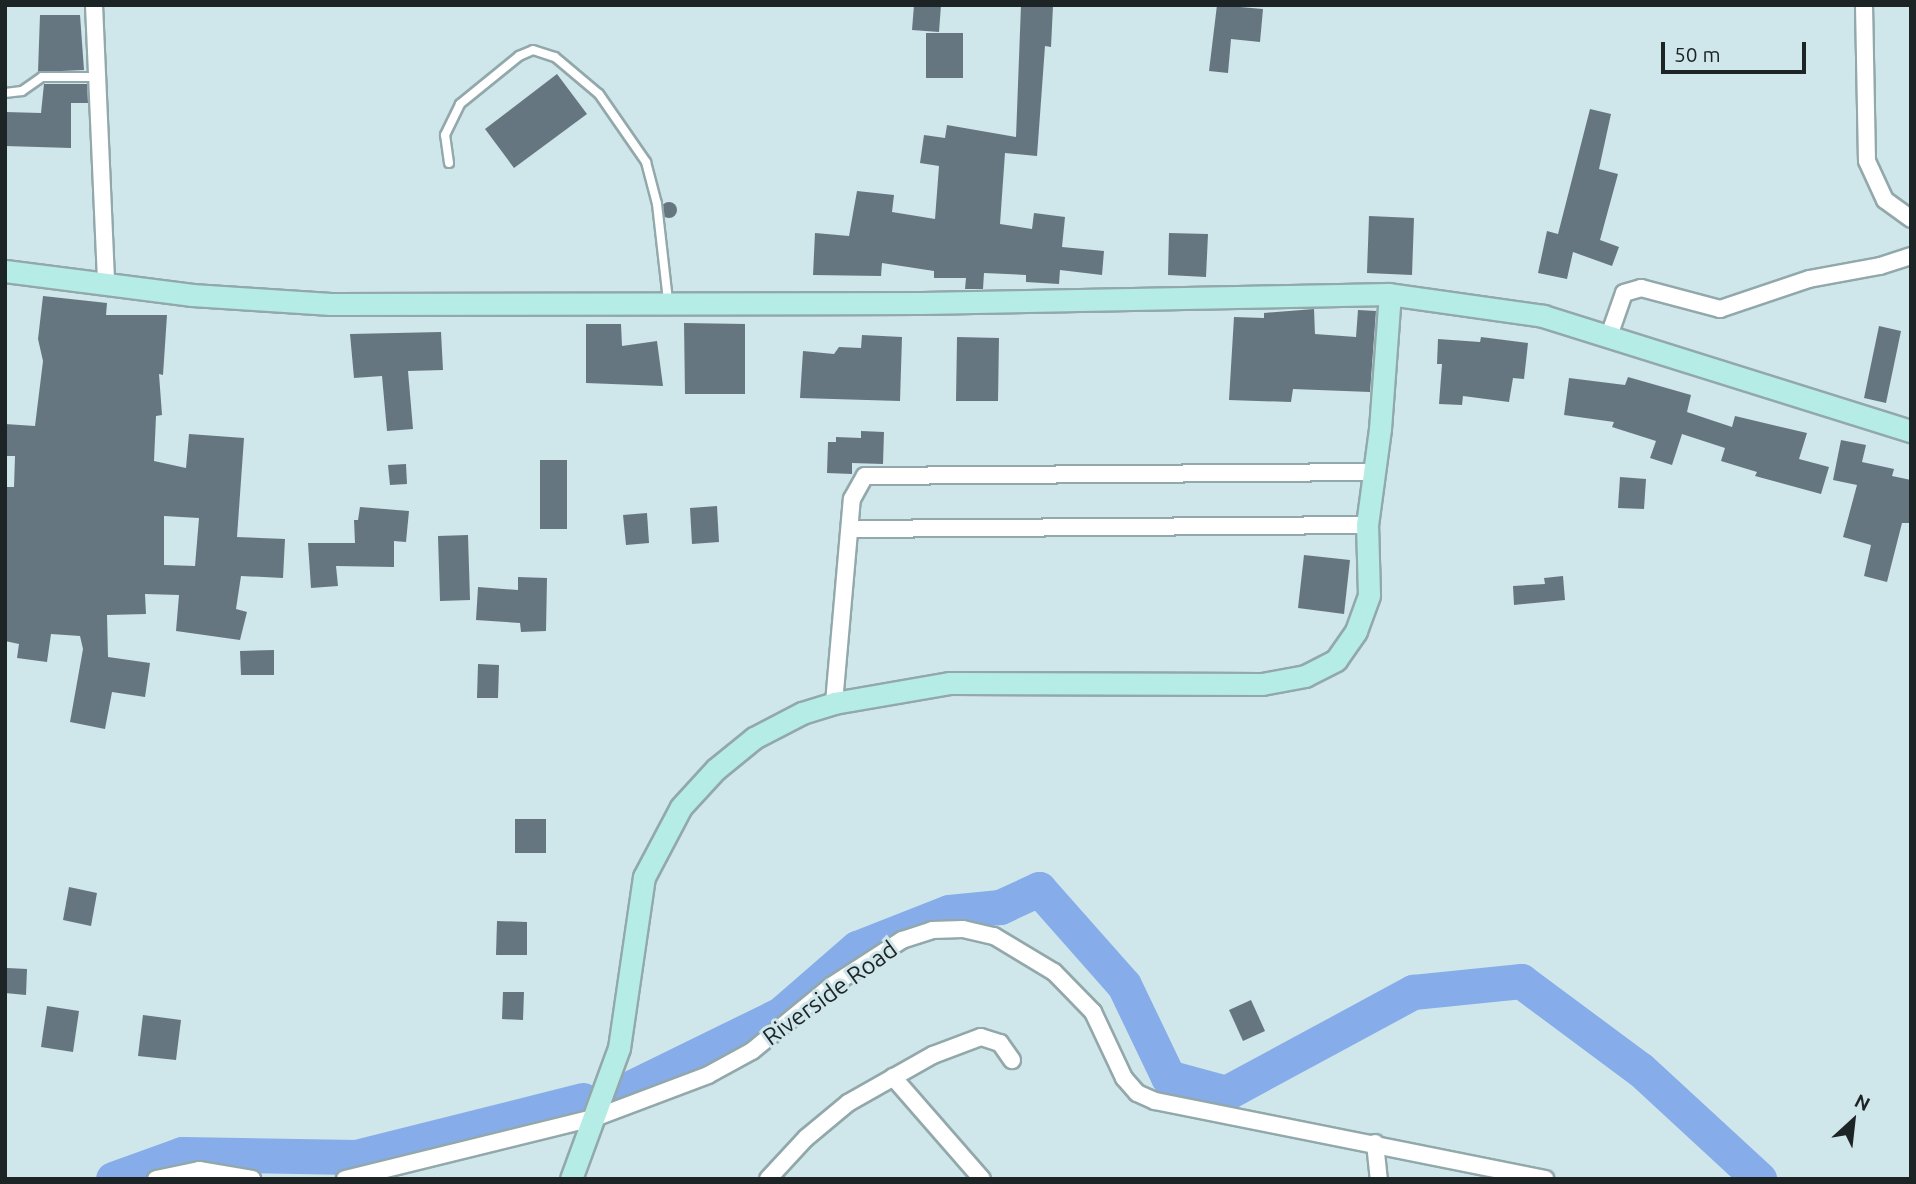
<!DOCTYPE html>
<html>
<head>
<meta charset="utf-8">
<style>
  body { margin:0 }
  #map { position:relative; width:1916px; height:1184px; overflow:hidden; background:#cfe6ea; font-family:Ubuntu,sans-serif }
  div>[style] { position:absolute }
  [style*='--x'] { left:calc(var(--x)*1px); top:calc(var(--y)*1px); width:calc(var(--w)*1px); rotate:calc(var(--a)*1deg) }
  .river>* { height:35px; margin:-17.5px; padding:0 17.5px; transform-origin:17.5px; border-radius:17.5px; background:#86acea }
  .building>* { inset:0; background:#667680 }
  .round { border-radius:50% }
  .roads { filter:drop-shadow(2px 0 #92a8ab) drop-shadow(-2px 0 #92a8ab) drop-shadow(0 2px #92a8ab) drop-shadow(0 -2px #92a8ab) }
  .lane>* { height:8px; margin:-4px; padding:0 4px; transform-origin:4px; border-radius:4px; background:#fff }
  .street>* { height:16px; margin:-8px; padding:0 8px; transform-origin:8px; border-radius:8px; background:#fff }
  .secondary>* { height:21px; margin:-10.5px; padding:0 10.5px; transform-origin:10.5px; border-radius:10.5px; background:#b5ede6 }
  span { translate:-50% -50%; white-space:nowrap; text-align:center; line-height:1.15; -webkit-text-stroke:6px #cfe6ea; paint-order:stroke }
  .street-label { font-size:24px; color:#1c2426 }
  .frame { position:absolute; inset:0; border:7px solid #1c2426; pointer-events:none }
  .north { position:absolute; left:1818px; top:1086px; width:70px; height:70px; -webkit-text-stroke:5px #cfe6ea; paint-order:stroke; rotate:27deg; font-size:19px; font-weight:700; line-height:28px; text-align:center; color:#1c2426 }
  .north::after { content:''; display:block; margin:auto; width:24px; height:32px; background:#1c2426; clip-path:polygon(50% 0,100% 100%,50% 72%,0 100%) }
  .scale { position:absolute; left:1661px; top:42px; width:145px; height:32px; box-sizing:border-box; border:4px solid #1c2426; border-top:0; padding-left:9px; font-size:21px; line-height:24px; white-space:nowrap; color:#1c2426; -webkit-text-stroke:5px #cfe6ea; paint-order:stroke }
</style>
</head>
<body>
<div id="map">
  <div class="river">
    <div style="--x:628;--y:1089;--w:170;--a:-26.1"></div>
    <div style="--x:781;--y:1014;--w:101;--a:-41"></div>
    <div style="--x:857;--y:948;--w:99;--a:-21.4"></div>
    <div style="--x:949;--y:912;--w:51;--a:-5.6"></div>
    <div style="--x:1000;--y:907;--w:43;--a:-24.8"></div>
    <div style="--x:1039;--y:889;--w:128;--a:48.5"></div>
    <div style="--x:1124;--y:985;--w:102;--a:64.4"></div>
    <div style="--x:1168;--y:1077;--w:60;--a:15.4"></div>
    <div style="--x:1226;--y:1093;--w:213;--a:-28.4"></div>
    <div style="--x:1413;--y:992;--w:109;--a:-5.8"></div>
    <div style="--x:1521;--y:981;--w:149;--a:36.6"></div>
    <div style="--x:1641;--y:1070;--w:161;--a:42.7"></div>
    <div style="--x:113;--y:1179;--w:73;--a:-19.9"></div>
    <div style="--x:182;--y:1154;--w:174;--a:1"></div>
    <div style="--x:356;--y:1157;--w:234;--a:-14.1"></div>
  </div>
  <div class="building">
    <div style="clip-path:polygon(914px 5px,941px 5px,939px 32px,912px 30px)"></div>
    <div style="clip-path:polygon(1021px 5px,1053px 6px,1051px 47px,1045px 46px,1037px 156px,1005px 153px,1000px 224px,1032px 229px,1034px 213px,1065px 217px,1062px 247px,1104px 251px,1102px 275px,1060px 270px,1059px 284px,1026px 282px,1026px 275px,984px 273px,983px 289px,965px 289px,966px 278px,934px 278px,934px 271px,882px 263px,881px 276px,813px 275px,815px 233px,849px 236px,857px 191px,894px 195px,892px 212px,935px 219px,939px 166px,920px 163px,924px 135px,945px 138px,947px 125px,1016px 137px)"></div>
    <div style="clip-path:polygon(1217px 5px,1263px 9px,1260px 42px,1231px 39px,1228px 73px,1209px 71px)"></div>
    <div style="clip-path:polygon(40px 15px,80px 15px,84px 70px,38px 72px)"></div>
    <div style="clip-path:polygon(926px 33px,963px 33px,963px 78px,926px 78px)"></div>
    <div style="clip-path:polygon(557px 74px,587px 114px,514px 168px,485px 129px)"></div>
    <div style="clip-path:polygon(44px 84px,87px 84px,88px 103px,71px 103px,71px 148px,5px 146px,5px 112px,41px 113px)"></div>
    <div style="clip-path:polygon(1590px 109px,1611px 114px,1599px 169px,1618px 174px,1600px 240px,1619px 247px,1612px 266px,1573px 252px,1567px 279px,1538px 273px,1547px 231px,1558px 234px)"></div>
    <div class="round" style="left:661px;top:202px;width:16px;height:16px"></div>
    <div style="clip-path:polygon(1369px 216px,1414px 218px,1412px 275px,1367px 273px)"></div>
    <div style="clip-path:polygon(1169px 233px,1208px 234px,1206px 277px,1168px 275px)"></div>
    <div style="clip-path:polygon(evenodd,43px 296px,107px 303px,106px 315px,167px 315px,163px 375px,159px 374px,162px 415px,156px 416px,154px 461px,186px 468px,189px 434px,244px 438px,237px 537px,285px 539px,283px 578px,241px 576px,236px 609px,247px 612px,240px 640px,176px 631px,179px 595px,145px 594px,146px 614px,107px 615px,108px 657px,150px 663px,145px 697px,112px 692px,105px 729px,70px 722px,83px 649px,80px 636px,51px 634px,47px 662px,17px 658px,19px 644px,5px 641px,5px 487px,14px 487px,15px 456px,5px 456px,5px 424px,35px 426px,43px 361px,38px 339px,43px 296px,164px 516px,199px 518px,195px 566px,164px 565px,164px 516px)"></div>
    <div style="clip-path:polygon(1314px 309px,1315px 334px,1356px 337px,1358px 310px,1376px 311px,1370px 392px,1293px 389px,1291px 402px,1229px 400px,1234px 317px,1264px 318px,1264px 313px)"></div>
    <div style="clip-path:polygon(684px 323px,745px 324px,745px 394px,685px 394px)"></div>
    <div style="clip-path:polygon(586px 324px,621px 324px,622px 346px,657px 341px,663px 386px,586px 383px)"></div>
    <div style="clip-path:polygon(1879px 326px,1901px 331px,1886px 403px,1864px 398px)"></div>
    <div style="clip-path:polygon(441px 332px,443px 370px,408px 371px,413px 429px,387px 431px,382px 376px,354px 378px,350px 334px)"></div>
    <div style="clip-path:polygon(862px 335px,902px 337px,900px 401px,800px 398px,803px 351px,834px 354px,839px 347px,861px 348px)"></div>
    <div style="clip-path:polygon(957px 337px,999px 338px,998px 401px,956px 401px)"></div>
    <div style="clip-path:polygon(1481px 337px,1528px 343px,1524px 379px,1513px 378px,1509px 402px,1463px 396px,1462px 405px,1439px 404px,1442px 364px,1437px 364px,1438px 339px,1480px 342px)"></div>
    <div style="clip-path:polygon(1628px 377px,1691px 395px,1687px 412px,1732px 427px,1735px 416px,1807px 433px,1799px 459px,1829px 467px,1821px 494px,1755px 476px,1757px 472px,1721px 461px,1725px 448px,1682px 434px,1672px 465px,1650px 458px,1656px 441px,1612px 427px,1614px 422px,1564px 415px,1569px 378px,1625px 385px)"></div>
    <div style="clip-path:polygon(861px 431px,884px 432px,883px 464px,852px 463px,852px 474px,827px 473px,828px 442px,836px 442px,836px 437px,861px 438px)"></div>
    <div style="clip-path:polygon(1841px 440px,1866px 445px,1862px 462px,1894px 469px,1892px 476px,1911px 480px,1911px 523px,1902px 523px,1887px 582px,1864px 576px,1871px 545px,1843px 537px,1857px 485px,1833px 480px)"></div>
    <div style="clip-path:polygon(540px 460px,567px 460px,567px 529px,540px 529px)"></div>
    <div style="clip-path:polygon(406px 464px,407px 484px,390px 485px,388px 465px)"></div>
    <div style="clip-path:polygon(1620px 477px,1646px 479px,1644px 509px,1618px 508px)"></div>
    <div style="clip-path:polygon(717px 506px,719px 542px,692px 544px,690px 508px)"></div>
    <div style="clip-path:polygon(360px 507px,409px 511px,406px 542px,394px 541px,394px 567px,336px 566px,338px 586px,311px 588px,308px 543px,355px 543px,354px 520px,358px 520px)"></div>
    <div style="clip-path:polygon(647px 513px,649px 543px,626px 545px,623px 515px)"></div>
    <div style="clip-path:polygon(468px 535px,470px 600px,440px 601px,438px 536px)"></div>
    <div style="clip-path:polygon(1304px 555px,1350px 560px,1344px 614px,1298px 608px)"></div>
    <div style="clip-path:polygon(1563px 576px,1565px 600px,1514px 605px,1513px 586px,1545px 584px,1544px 578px)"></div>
    <div style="clip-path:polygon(518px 577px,547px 578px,546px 631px,521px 632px,520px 623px,476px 620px,478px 587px,518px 590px)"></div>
    <div style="clip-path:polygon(274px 650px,274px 675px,241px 675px,240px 651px)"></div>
    <div style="clip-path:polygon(478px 664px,499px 665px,498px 698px,477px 698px)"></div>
    <div style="clip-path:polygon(515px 819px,546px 819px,546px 853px,515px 853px)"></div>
    <div style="clip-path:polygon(69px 887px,97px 893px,91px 926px,63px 920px)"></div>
    <div style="clip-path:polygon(497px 921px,527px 922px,527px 955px,496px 955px)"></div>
    <div style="clip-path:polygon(7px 968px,27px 969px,26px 995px,5px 993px)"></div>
    <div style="clip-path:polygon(503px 992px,524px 992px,523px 1020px,502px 1019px)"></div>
    <div style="clip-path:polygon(1251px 1000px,1265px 1031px,1243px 1041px,1229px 1010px)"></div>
    <div style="clip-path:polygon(47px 1006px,79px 1011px,73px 1052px,41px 1047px)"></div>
    <div style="clip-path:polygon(143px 1015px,181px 1020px,176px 1060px,138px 1056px)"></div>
  </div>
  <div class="roads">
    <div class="lane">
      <div style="--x:5;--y:93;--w:17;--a:-7"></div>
      <div style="--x:22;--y:91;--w:24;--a:-35"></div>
      <div style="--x:42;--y:77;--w:56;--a:0"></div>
      <div style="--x:449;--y:163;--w:28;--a:-98"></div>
      <div style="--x:445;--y:135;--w:34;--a:-64"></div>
      <div style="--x:460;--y:104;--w:76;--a:-39.1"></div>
      <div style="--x:519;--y:56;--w:15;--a:-23"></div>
      <div style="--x:533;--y:50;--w:23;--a:18"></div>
      <div style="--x:555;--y:57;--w:57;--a:40.1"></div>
      <div style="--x:599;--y:94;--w:83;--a:55.3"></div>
      <div style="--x:646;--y:162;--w:43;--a:75.3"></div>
      <div style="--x:657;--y:204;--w:98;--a:83.5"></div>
    </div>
    <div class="street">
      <div style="--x:94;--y:5;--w:279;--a:87.5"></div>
      <div style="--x:1864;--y:5;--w:156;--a:88.9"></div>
      <div style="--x:1867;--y:161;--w:43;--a:65.2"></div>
      <div style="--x:1885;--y:200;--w:32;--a:36"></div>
      <div style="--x:1610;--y:333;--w:42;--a:-70.7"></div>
      <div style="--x:1624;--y:293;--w:18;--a:-16"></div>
      <div style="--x:1641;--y:288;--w:82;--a:14.9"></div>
      <div style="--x:1720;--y:309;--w:94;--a:-18.6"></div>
      <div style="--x:1809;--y:279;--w:72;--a:-10.4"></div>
      <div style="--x:1880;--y:266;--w:33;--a:-18"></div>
      <div style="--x:850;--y:529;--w:517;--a:-0.44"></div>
      <div style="--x:834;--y:703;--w:205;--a:-85"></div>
      <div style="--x:852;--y:499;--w:26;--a:-61"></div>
      <div style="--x:865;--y:476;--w:507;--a:-0.45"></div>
      <div style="--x:893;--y:1077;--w:135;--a:48.9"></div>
      <div style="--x:1375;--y:1143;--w:36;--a:84"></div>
      <div style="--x:156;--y:1179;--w:44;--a:-11.8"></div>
      <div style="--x:199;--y:1170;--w:54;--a:9.6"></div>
      <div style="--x:345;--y:1179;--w:260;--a:-13.8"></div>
      <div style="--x:597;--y:1117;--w:119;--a:-20.7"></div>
      <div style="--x:708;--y:1075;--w:50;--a:-28.6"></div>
      <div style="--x:752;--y:1051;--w:102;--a:-39.4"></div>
      <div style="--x:831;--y:986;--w:85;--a:-32.9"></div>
      <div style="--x:902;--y:940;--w:32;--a:-18"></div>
      <div style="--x:932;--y:930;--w:31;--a:-2"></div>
      <div style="--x:963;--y:929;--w:32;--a:13"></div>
      <div style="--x:994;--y:936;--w:70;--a:31"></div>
      <div style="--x:1054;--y:972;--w:56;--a:45.7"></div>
      <div style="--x:1093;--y:1012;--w:73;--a:64.8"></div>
      <div style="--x:1124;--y:1078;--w:20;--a:49"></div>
      <div style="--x:1137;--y:1093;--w:20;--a:24"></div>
      <div style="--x:1155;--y:1101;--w:398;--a:11.3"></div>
      <div style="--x:768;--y:1179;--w:56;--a:-47.2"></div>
      <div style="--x:806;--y:1138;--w:55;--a:-39.8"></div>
      <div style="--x:848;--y:1103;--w:98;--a:-29.5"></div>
      <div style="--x:933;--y:1055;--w:51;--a:-20.6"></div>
      <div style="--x:981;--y:1037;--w:20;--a:18"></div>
      <div style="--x:1000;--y:1043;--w:21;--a:55"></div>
    </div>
    <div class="secondary">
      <div style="--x:5;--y:271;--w:189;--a:7.3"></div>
      <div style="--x:192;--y:295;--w:139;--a:3.7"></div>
      <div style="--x:331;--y:304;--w:591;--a:-0.1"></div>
      <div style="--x:922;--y:303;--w:467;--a:-1.1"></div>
      <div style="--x:1389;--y:294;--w:156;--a:8.1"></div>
      <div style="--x:1543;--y:316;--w:386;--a:17.4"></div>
      <div style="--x:571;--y:1179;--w:140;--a:-69.9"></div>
      <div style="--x:619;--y:1048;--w:173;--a:-81.7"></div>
      <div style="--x:644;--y:877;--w:79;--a:-62.1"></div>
      <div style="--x:681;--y:807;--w:52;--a:-47.4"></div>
      <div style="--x:716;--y:769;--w:49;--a:-39.2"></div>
      <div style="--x:754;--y:738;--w:54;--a:-27.5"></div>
      <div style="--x:802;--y:713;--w:34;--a:-17"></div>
      <div style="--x:834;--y:703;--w:118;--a:-9.8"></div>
      <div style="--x:950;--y:683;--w:312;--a:0.2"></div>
      <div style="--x:1262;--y:684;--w:44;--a:-10.5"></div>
      <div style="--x:1305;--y:676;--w:35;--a:-27"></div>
      <div style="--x:1336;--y:660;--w:35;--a:-55"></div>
      <div style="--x:1356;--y:631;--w:38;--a:-70"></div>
      <div style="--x:1369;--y:595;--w:70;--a:-91.6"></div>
      <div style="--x:1367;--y:525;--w:97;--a:-82.3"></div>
      <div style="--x:1380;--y:429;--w:135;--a:-85.8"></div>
    </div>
  </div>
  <div class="street-label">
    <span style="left:830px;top:993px;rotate:-36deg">Riverside Road</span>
  </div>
  <div class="frame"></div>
  <div class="north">N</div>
  <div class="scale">50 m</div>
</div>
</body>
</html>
